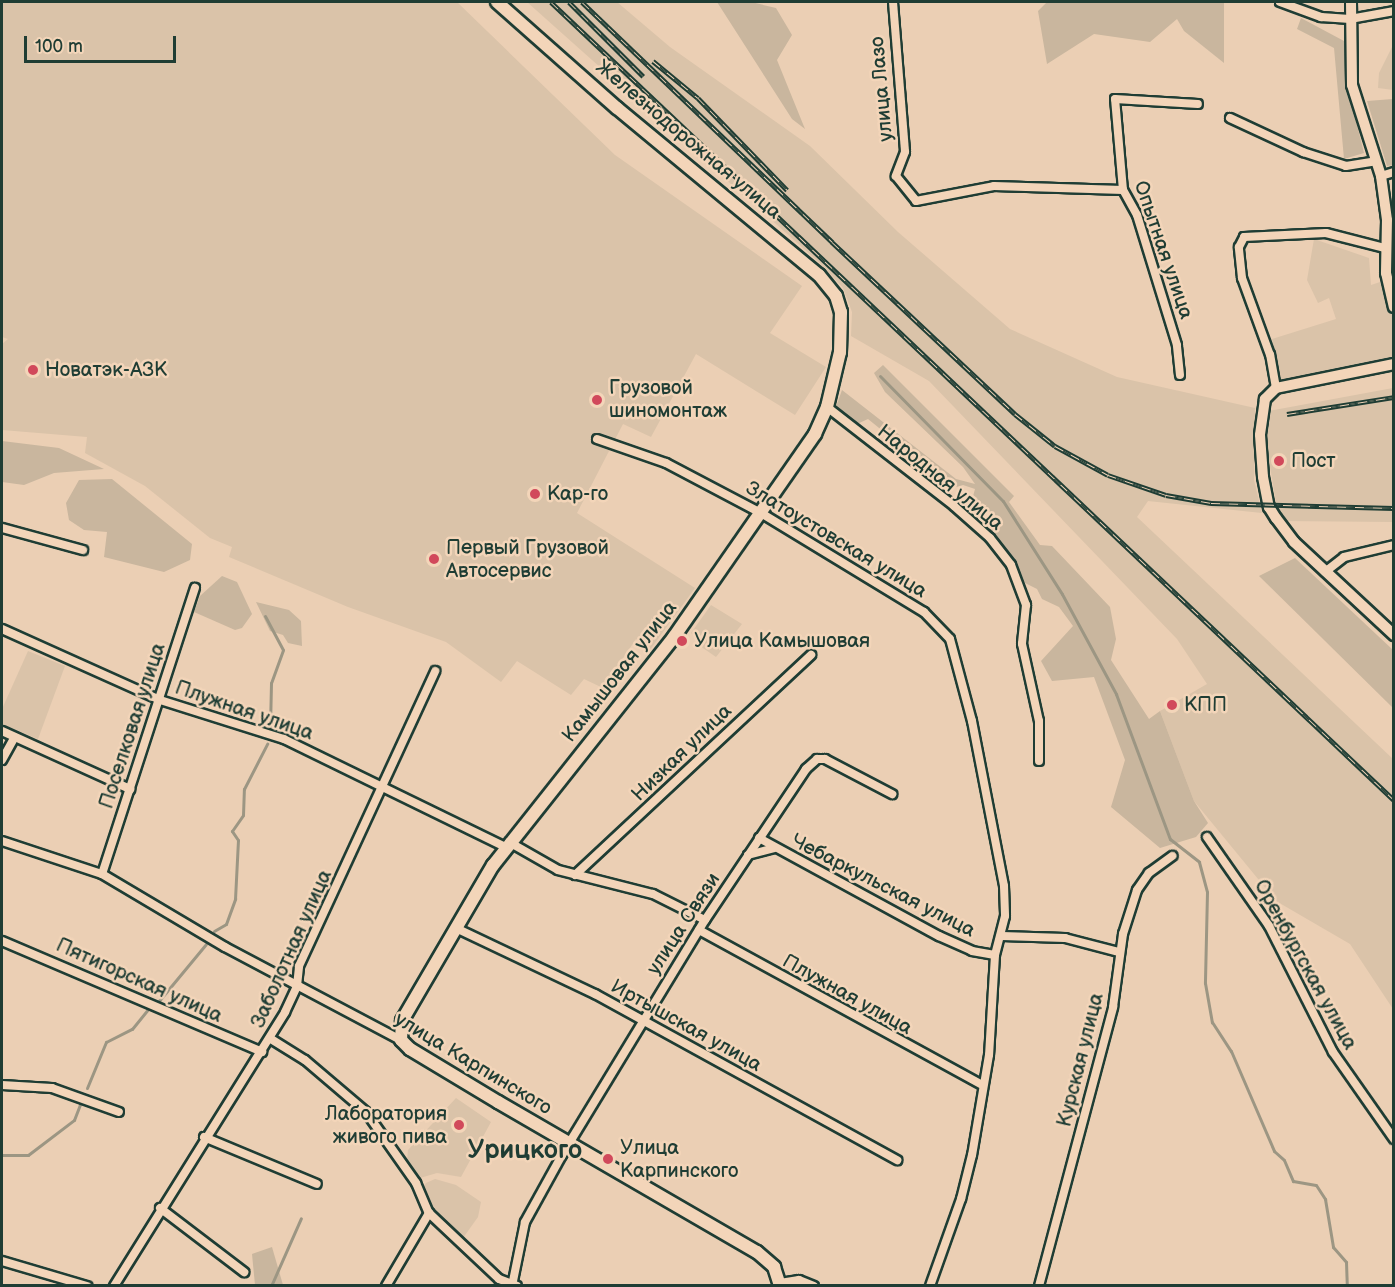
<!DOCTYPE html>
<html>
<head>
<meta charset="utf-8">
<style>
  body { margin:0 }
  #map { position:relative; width:1395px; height:1287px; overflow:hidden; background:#ebcfb4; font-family:"Balsamiq Sans",sans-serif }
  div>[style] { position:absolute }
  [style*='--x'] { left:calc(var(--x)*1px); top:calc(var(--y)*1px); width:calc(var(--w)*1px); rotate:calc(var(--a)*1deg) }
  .built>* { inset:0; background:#dac3a9 }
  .green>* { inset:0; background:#c9b69e }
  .stream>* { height:3px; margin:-1.5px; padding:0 1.5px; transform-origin:1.5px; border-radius:1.5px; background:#9c9683 }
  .roads { filter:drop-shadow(2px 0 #1f3d34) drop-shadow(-2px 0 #1f3d34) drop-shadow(0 2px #1f3d34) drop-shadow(0 -2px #1f3d34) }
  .minor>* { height:8px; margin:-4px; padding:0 4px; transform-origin:4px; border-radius:4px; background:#f3d5b9 }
  .tertiary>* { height:10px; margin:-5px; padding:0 5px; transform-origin:5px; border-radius:5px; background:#f3d5b9 }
  .secondary>* { height:12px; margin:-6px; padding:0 6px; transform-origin:6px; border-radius:6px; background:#f3d5b9 }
  .rail>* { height:5px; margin-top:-2.5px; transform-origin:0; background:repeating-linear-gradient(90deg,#f3d5b9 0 9px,#1f3d34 0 18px); box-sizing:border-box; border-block:2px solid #1f3d34 }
  .dots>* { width:16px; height:16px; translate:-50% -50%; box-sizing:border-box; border:3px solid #f3d5b9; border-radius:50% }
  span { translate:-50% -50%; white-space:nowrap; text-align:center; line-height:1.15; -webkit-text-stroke:5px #f3d5b9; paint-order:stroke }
  .street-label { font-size:20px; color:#1f3d34 }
  .poi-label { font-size:20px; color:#1f3d34 }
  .left { translate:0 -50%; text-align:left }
  .right { translate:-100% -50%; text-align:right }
  .district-label { font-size:26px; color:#1f3d34; font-weight:700 }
  .frame { position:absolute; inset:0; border:3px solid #1f3d34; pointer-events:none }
  .scale { position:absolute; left:24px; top:36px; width:152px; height:27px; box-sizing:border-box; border:3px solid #1f3d34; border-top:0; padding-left:8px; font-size:18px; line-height:21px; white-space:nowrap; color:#1f3d34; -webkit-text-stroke:4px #f3d5b9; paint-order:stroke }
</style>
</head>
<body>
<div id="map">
  <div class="built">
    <div style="clip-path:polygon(2px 2px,457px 2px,615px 155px,802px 286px,770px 333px,826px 367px,795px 415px,696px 354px,651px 437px,623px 424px,577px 513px,695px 588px,650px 650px,636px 639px,603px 688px,584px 679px,571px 695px,517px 661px,501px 682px,446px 642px,348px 607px,229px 557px,232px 547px,210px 538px,145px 486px,85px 453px,87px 437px,2px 430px,2px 344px,8px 339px,2px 337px)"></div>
    <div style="clip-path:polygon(527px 2px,617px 2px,670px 47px,810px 146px,898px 232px,1010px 329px,1117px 377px,1255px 408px,1254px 480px,1262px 513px,1148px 501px,1137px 517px,1393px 759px,1393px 1009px,1350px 944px,1276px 901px,1194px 801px,1160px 711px,1207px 684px,1177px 639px,929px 381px,851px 336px,852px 312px,843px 288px,823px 266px)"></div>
    <div style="clip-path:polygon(1393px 45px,1393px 90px,1378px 88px,1379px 73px)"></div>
    <div style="clip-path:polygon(1314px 239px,1369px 258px,1371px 285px,1383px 281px,1393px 315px,1393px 359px,1282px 386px,1272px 339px,1336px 319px,1329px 298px,1318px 303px,1307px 280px)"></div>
    <div style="clip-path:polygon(1393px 388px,1393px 522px,1279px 521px,1266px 442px,1269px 411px)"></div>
    <div style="clip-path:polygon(711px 605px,742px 624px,716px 657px,700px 646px,701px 641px,691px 633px)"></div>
    <div style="clip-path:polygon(28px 651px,65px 666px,38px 739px,2px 724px,2px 709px)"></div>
    <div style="clip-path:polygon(456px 1098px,491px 1122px,461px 1177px,437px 1173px,420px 1178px,407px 1161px,408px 1150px)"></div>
    <div style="clip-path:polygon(435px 1179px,456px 1185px,481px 1202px,478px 1217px,463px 1238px,431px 1210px,421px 1191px,426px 1183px)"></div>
  </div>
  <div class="green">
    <div style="clip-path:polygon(717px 2px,751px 2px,776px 8px,792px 35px,777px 60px,805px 129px,792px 119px)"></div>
    <div style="clip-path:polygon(1047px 2px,1224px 2px,1224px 63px,1184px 31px,1177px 19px,1150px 42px,1094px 34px,1047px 64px,1038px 11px)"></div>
    <div style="clip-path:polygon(1301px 18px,1344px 41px,1349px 93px,1364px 153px,1344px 159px,1334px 48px,1297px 29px)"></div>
    <div style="clip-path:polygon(1393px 99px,1393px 165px,1387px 166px,1367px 101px)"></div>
    <div style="clip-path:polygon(883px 365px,1014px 496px,1009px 502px,1040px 545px,1052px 546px,1110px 607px,1116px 639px,1111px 660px,1149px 719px,1160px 711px,1194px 801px,1208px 823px,1196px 837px,1160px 848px,1111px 807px,1125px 760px,1094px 677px,1052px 681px,1041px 661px,1073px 626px,1059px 607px,1042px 599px,1037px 589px,1025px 583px,971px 504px,975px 489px,963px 485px,953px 488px,868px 419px,857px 424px,836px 407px,842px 390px,956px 479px,975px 484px,963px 467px,885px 392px,874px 373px)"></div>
    <div style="clip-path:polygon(2px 441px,59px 448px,104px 469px,54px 473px,24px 485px,2px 482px)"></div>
    <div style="clip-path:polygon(112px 479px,192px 544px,190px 560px,164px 572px,104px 557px,107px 532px,84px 530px,69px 520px,66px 503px,79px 480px)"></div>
    <div style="clip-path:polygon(1295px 558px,1393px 650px,1393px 708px,1259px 576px)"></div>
    <div style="clip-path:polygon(222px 576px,237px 582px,252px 614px,242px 628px,235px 630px,194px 612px,200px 596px)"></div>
    <div style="clip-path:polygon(256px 602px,289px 610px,301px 621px,302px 646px,288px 643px,283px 635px,270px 631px)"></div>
    <div style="clip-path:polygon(272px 1247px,283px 1285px,255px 1285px,252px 1254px)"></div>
  </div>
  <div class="stream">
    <div style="--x:880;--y:376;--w:175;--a:45.5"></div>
    <div style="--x:1003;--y:501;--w:110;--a:57.6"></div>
    <div style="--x:1062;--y:594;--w:114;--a:61.6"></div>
    <div style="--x:1116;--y:694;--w:155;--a:69.6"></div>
    <div style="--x:1170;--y:839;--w:37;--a:38"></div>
    <div style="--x:1199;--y:862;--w:31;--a:75"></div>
    <div style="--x:1207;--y:892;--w:91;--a:91.3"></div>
    <div style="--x:1205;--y:983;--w:40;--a:80"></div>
    <div style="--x:1212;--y:1022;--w:35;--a:57"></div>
    <div style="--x:1231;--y:1051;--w:109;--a:66.7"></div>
    <div style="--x:1274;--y:1151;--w:13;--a:42"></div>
    <div style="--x:1284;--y:1160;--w:23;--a:67"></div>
    <div style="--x:1293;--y:1181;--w:23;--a:10"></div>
    <div style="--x:1316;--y:1185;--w:17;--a:57"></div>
    <div style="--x:1325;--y:1199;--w:49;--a:80.5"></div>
    <div style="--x:1333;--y:1247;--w:20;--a:49"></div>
    <div style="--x:1346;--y:1262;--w:24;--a:88"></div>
    <div style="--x:265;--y:616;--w:38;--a:62"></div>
    <div style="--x:283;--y:650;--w:35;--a:110"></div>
    <div style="--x:271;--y:683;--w:43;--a:91.3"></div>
    <div style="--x:214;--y:931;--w:14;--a:-30"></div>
    <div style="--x:226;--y:924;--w:27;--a:-70"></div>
    <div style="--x:235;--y:899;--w:59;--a:-87.1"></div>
    <div style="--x:238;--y:840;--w:11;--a:-124"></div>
    <div style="--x:232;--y:831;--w:19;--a:-55"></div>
    <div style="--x:243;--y:815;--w:26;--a:-88"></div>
    <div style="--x:244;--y:789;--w:51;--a:-62.9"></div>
    <div style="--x:158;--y:1002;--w:75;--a:-50.4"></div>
    <div style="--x:87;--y:1088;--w:50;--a:-67.6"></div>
    <div style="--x:106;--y:1042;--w:29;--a:-27"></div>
    <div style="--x:132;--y:1029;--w:27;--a:-51"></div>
    <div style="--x:2;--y:1155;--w:26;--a:0"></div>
    <div style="--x:28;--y:1155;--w:58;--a:-37.3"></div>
    <div style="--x:74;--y:1120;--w:22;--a:-69"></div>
    <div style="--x:271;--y:1286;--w:74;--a:-66.2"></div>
  </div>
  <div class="roads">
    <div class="minor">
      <div style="--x:893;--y:2;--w:150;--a:85.4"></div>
      <div style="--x:905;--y:152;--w:26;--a:111"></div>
      <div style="--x:896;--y:176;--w:32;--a:51"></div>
      <div style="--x:916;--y:201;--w:79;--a:-10.9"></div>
      <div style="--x:994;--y:186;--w:129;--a:1.8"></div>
      <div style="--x:1280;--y:2;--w:44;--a:20.1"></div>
      <div style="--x:1321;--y:17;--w:29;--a:4"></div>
      <div style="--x:1350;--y:19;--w:45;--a:-10.3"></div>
      <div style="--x:1230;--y:118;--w:81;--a:25"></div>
      <div style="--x:1303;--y:152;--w:45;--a:18"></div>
      <div style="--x:1346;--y:166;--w:30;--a:-9"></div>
      <div style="--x:1381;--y:176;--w:14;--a:-17"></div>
      <div style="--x:1180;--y:375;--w:30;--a:-96"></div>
      <div style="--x:1177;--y:345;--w:136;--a:-107.1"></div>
      <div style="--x:1137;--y:215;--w:29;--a:-119"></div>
      <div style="--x:1123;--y:190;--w:91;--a:-95"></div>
      <div style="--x:1115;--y:99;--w:83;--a:3.4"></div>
      <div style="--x:1276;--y:388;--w:34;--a:-100"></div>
      <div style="--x:1270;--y:355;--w:82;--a:-110"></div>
      <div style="--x:1242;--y:278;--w:31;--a:-96"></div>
      <div style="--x:1239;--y:247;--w:11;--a:-63"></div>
      <div style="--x:1244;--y:237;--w:82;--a:-2.8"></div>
      <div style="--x:1326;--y:233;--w:61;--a:14.3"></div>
      <div style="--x:827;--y:407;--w:161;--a:37.9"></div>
      <div style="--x:954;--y:506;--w:48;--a:41.6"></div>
      <div style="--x:990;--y:538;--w:34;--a:52"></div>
      <div style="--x:1011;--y:565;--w:43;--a:69.4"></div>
      <div style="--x:1026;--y:605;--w:39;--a:96"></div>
      <div style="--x:1022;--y:644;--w:79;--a:77.6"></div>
      <div style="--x:1039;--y:721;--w:40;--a:90"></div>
      <div style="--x:597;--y:439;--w:73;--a:19.2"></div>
      <div style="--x:666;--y:463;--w:107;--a:27.8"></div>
      <div style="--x:761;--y:513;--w:191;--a:31.3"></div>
      <div style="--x:924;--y:612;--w:37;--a:46"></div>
      <div style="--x:950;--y:639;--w:85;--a:75"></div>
      <div style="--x:972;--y:721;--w:168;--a:79"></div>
      <div style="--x:1004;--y:886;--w:30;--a:88"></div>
      <div style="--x:1005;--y:916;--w:40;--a:104.4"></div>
      <div style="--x:995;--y:955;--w:100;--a:93.4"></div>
      <div style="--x:989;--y:1055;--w:101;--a:99.6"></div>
      <div style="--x:972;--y:1155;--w:45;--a:104"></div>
      <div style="--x:961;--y:1199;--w:92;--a:109.6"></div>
      <div style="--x:2;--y:528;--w:84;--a:15.2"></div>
      <div style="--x:1325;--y:572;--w:24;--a:-38"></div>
      <div style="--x:1344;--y:557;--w:51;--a:-13.5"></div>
      <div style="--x:2;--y:629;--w:173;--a:24.2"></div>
      <div style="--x:160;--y:700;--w:130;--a:17.5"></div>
      <div style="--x:284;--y:739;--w:246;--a:26"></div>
      <div style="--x:2;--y:731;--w:141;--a:24.4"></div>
      <div style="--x:2;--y:760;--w:26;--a:-61"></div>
      <div style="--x:1207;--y:837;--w:108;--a:55.1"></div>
      <div style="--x:1269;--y:926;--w:141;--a:63.1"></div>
      <div style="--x:1333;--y:1052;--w:106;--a:55"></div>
      <div style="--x:759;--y:838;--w:205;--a:28.6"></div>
      <div style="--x:939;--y:936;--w:36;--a:24"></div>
      <div style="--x:972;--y:951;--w:23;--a:10"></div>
      <div style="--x:2;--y:841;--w:105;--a:18.3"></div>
      <div style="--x:102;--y:874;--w:143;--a:30.7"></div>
      <div style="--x:225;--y:947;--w:199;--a:27.9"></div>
      <div style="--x:509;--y:842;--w:56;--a:29.7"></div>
      <div style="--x:558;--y:870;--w:98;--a:14.2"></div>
      <div style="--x:653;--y:894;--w:58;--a:26.6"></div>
      <div style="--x:748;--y:855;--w:27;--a:-15"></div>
      <div style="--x:102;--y:874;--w:301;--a:-72"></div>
      <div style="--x:575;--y:875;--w:323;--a:-43"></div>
      <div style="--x:456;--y:928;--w:154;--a:25.4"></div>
      <div style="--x:595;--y:994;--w:345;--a:28.8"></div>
      <div style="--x:699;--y:930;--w:323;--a:28.7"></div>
      <div style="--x:1002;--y:936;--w:63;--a:1.8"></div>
      <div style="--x:1065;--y:938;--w:56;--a:14.5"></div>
      <div style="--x:2;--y:941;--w:283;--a:23.1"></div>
      <div style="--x:271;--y:1039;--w:40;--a:32"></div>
      <div style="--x:305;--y:1060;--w:80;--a:40.4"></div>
      <div style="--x:366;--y:1112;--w:87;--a:54.8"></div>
      <div style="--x:416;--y:1183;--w:33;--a:67"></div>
      <div style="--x:429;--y:1213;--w:96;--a:43.3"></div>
      <div style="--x:499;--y:1279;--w:19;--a:21"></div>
      <div style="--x:2;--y:1085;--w:50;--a:3.4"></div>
      <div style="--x:52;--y:1088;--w:71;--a:19.7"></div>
      <div style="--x:204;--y:1137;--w:122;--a:22.6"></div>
      <div style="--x:160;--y:1208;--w:106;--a:37.3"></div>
      <div style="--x:2;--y:1261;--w:89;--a:16.4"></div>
      <div style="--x:780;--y:1283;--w:19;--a:-9"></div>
      <div style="--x:799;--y:1280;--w:16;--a:22"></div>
      <div style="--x:114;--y:1286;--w:323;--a:-58"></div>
      <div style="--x:285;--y:1012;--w:29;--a:-65"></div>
      <div style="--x:297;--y:986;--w:20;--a:-84"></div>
      <div style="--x:299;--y:966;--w:325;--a:-65.2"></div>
      <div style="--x:386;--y:1286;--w:85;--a:-59.5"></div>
      <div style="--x:512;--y:1286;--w:65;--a:-78.5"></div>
      <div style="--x:525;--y:1222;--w:77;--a:-61.1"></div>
      <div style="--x:562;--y:1155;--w:275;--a:-58.7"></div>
      <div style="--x:705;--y:920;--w:182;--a:-56.2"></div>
      <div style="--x:806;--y:769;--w:15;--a:-42"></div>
      <div style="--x:817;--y:759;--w:8;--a:0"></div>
      <div style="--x:825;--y:759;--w:76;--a:27.6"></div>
      <div style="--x:1039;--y:1286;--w:289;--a:-75.1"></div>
      <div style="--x:1113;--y:1007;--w:74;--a:-82.2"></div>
      <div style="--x:1123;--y:934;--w:46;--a:-72.3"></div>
      <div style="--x:1137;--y:890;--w:21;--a:-55"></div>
      <div style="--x:1149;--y:873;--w:29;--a:-36"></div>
    </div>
    <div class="tertiary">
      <div style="--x:1351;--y:2;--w:83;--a:89.3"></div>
      <div style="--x:1352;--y:85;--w:96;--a:72.3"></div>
      <div style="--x:1381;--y:176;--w:44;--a:82.2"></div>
      <div style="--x:1387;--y:220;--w:53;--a:91.1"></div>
      <div style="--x:1386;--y:273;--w:35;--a:77"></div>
      <div style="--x:1394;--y:364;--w:120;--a:168.5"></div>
      <div style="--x:1276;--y:388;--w:16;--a:135"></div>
      <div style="--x:1265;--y:399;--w:36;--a:98"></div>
      <div style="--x:1260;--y:435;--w:42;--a:85.9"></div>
      <div style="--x:1263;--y:477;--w:31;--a:79"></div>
      <div style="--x:1269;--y:507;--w:13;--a:58"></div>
      <div style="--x:1276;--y:518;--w:30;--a:53"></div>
      <div style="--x:1294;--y:542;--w:137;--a:42.9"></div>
    </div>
    <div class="secondary">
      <div style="--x:497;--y:2;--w:160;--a:41.5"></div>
      <div style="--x:617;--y:108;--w:262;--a:39.6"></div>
      <div style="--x:819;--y:275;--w:27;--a:51"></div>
      <div style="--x:836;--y:296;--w:17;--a:73"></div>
      <div style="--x:841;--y:312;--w:40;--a:91.4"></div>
      <div style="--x:840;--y:352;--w:57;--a:103.3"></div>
      <div style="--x:827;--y:407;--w:30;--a:114"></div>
      <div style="--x:815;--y:434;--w:247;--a:124.8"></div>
      <div style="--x:674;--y:637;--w:291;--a:128.4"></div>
      <div style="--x:493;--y:865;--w:181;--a:120.3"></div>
      <div style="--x:402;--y:1021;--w:19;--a:93"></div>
      <div style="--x:401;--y:1040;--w:13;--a:45"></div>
      <div style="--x:410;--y:1049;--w:103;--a:31.1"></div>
      <div style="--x:498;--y:1102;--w:299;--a:30.1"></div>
      <div style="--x:757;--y:1252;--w:23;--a:41"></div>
      <div style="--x:774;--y:1267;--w:20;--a:72"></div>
    </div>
  </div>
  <div class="rail">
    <div style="--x:551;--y:2;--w:1161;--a:43.43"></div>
    <div style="--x:569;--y:2;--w:105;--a:45"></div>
    <div style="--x:582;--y:2;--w:347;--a:43.8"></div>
    <div style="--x:832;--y:242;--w:251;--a:43.2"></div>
    <div style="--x:1015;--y:414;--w:51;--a:38.7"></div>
    <div style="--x:1055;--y:446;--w:60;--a:28.7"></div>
    <div style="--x:1108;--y:475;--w:61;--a:19"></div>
    <div style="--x:1166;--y:495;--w:46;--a:10.1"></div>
    <div style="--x:1211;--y:503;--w:183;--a:1.6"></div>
    <div style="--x:653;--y:61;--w:58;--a:39.4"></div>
    <div style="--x:698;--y:98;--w:128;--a:45.9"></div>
    <div style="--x:1287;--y:414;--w:108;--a:-9"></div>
  </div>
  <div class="dots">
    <div style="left:33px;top:370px;background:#d1495b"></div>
    <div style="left:597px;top:400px;background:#d1495b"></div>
    <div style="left:1279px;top:461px;background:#d1495b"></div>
    <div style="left:535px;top:494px;background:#d1495b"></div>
    <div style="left:434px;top:559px;background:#d1495b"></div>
    <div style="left:682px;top:641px;background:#d1495b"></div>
    <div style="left:1172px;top:705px;background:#d1495b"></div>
    <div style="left:459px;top:1125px;background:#d1495b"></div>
    <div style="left:608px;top:1159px;background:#d1495b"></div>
  </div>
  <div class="street-label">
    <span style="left:882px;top:89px;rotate:-95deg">улица Лазо</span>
    <span style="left:688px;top:140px;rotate:40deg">Железнодорожная улица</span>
    <span style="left:1163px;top:250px;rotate:71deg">Опытная улица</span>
    <span style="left:940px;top:478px;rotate:39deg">Народная улица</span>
    <span style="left:836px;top:540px;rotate:31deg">Златоустовская улица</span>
    <span style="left:620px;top:672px;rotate:-52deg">Камышовая улица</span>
    <span style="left:244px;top:711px;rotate:19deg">Плужная улица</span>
    <span style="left:133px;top:726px;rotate:-72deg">Поселковая улица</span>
    <span style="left:682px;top:753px;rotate:-44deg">Низкая улица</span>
    <span style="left:883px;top:886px;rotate:27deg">Чебаркульская улица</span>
    <span style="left:684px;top:924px;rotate:-57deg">улица Связи</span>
    <span style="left:292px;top:949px;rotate:-66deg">Заболотная улица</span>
    <span style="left:1305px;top:965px;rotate:61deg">Оренбургская улица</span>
    <span style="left:139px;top:981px;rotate:24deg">Пятигорская улица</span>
    <span style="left:847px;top:995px;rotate:29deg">Плужная улица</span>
    <span style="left:686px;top:1026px;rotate:29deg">Иртышская улица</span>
    <span style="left:1081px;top:1060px;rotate:-76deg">Курская улица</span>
    <span style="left:473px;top:1064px;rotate:31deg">улица Карпинского</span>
  </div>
  <div class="poi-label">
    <span class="left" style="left:45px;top:370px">Новатэк-АЗК</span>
    <span class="left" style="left:609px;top:400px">Грузовой<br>шиномонтаж</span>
    <span class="left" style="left:1291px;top:461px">Пост</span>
    <span class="left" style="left:547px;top:494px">Кар-го</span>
    <span class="left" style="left:446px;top:560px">Первый Грузовой<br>Автосервис</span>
    <span class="left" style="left:694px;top:641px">Улица Камышовая</span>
    <span class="left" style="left:1184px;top:705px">КПП</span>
    <span class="right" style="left:447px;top:1126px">Лаборатория<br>живого пива</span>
    <span class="left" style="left:620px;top:1160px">Улица<br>Карпинского</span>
  </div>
  <div class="district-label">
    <span style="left:525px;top:1151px">Урицкого</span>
  </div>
  <div class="frame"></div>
  <div class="scale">100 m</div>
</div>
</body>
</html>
